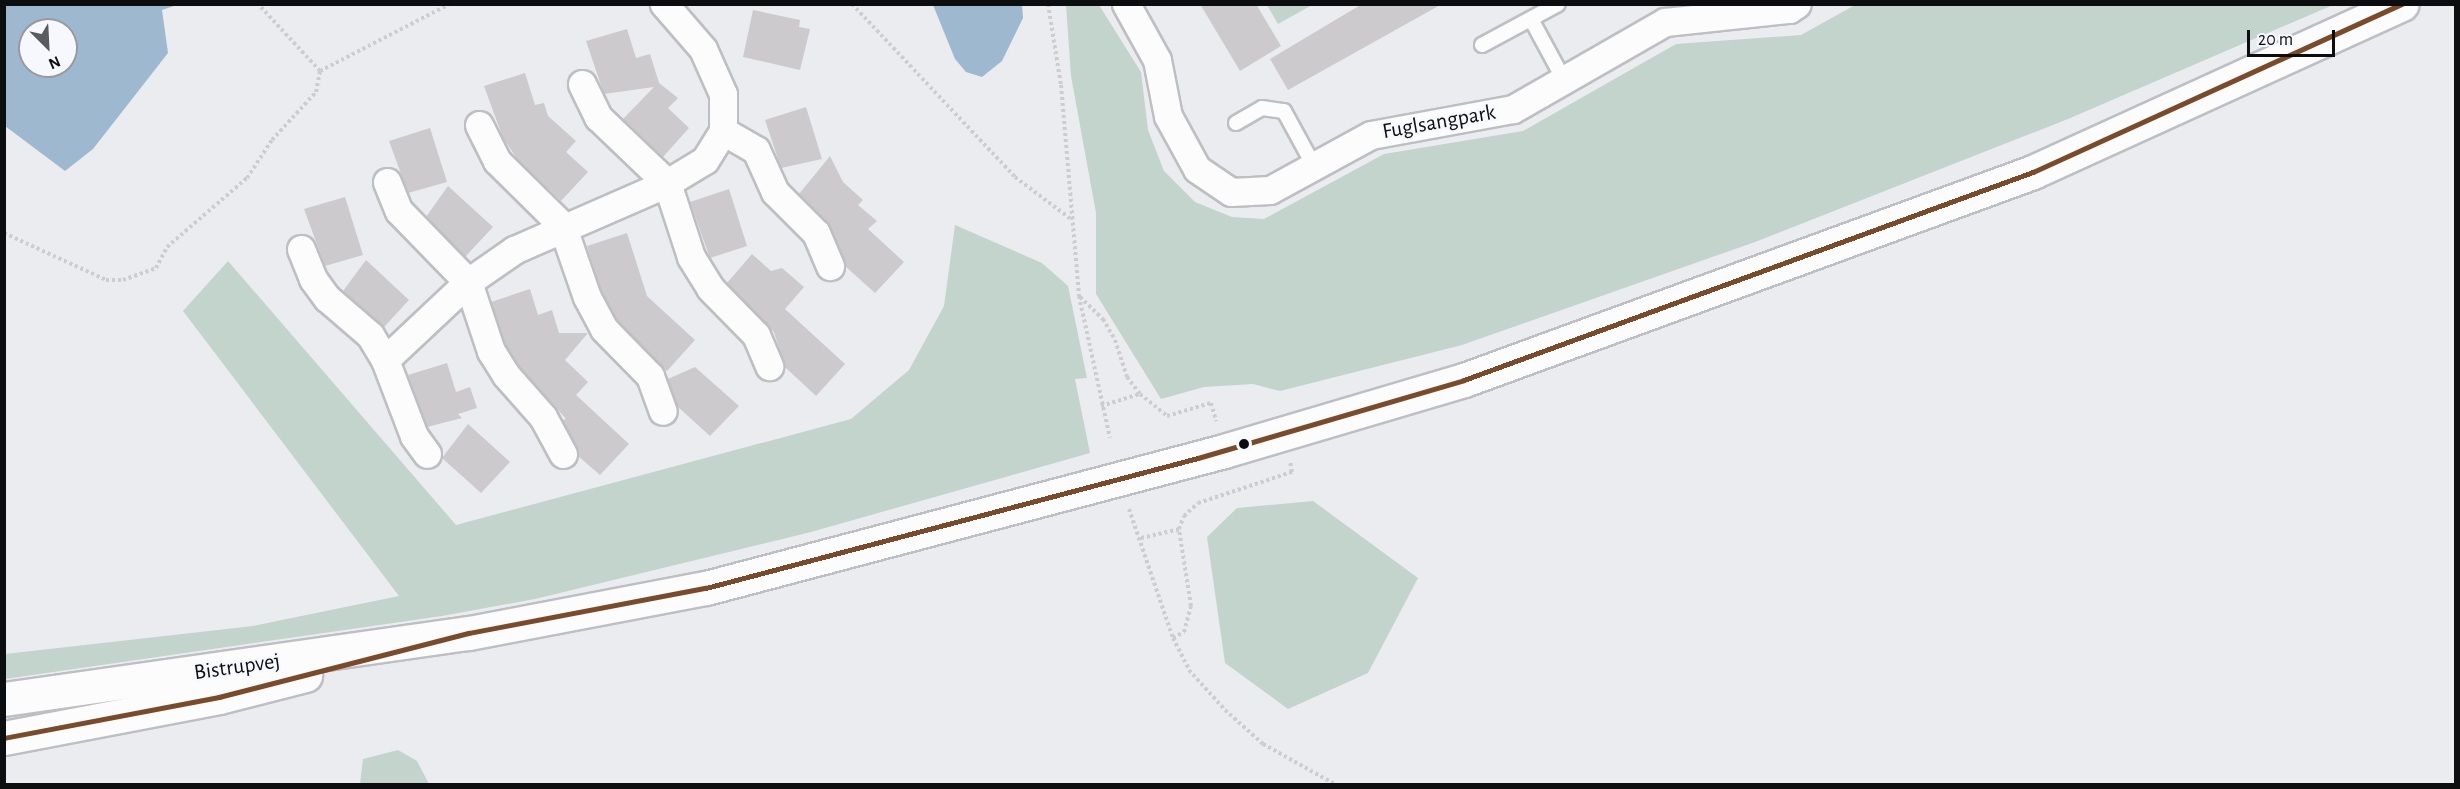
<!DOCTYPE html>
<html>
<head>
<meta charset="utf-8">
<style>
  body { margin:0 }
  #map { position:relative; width:2460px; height:789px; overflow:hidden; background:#ebecf0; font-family:"Alegreya Sans",sans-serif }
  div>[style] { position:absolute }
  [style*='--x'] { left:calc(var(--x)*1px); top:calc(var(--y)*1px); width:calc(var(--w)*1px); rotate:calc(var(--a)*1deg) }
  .green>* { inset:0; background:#c2d4cb }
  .water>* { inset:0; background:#9eb8d0 }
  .building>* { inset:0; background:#cccacc }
  .path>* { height:4px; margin-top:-2px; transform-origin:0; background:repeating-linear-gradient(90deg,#cdcdce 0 3px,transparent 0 6px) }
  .roads { filter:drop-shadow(2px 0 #bebfc2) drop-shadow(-2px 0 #bebfc2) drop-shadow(0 2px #bebfc2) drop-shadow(0 -2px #bebfc2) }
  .service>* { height:14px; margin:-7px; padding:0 7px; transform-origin:7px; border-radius:7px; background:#fcfcfd }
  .minor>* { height:27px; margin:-13.5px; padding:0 13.5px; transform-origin:13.5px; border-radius:13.5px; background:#fcfcfd }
  .secondary>* { height:33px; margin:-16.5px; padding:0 16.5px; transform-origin:16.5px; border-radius:16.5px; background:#fcfcfd }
  .bus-1>* { height:4.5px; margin:-2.25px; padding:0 2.25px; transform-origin:2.25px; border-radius:2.25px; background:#7a4b2a }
  .dots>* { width:16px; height:16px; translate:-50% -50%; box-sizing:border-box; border:3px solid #f7f8fe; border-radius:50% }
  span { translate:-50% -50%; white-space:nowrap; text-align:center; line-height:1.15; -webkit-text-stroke:4.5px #f7f8fe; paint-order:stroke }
  .street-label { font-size:22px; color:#0c0d0f }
  .frame { position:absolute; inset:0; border:6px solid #0c0d0f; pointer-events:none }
  .north { position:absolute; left:18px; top:18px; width:60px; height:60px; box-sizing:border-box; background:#f7f8fe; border:2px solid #999a9e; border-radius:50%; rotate:156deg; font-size:16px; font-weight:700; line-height:24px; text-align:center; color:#0c0d0f }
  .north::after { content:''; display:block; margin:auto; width:21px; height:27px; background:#5a5b5e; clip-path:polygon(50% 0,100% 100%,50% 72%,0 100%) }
  .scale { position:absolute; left:2247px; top:30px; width:88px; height:27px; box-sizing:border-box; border:3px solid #0c0d0f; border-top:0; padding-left:8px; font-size:18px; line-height:21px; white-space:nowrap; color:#0c0d0f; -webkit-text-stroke:4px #f7f8fe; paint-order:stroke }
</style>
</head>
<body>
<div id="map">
  <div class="green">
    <div style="clip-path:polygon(1066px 5px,1099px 5px,1141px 72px,1148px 130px,1164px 171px,1195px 202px,1232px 217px,1264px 219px,1384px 154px,1523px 131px,1676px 44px,1801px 35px,1855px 5px,2333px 5px,2068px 119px,1755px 242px,1462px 345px,1280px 391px,1253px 384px,1204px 387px,1161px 399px,1096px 294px,1096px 213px,1071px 76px)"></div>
    <div style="clip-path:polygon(1267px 5px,1312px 5px,1278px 24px)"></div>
    <div style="clip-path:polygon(955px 225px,1042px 263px,1068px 286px,1087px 378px,1075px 379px,1090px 453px,811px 532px,535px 599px,442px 616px,5px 679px,5px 654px,253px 626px,399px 596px,183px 311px,228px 261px,456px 525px,851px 419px,909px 370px,944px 306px)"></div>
    <div style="clip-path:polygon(1313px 501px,1418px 578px,1368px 673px,1288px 709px,1225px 663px,1207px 537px,1237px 508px)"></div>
    <div style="clip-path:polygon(398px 750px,417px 761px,429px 784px,360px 784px,363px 759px)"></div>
  </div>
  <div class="water">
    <div style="clip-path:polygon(evenodd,4px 5px,177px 5px,162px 10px,168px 53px,93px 149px,65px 171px,5px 126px,4px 5px,30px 30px,66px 30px,66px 66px,30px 66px,30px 30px)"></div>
    <div style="clip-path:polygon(933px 5px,1022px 5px,1023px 18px,1002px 61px,982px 77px,966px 72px,955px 59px)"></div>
  </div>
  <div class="building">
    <div style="clip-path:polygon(1200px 4px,1256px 4px,1281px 46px,1240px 71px)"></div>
    <div style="clip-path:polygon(1362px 4px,1442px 4px,1288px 90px,1270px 59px)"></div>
    <div style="clip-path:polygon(753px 10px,800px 20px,799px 27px,810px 29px,800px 70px,743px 57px)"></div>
    <div style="clip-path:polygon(627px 29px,636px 58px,650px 54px,659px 83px,678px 98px,668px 108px,689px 128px,663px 157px,623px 119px,654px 87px,604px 94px,586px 41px)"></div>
    <div style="clip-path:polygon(525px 73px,535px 105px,544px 103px,548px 116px,576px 141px,566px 152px,588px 172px,561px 201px,518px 160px,503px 138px,484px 86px)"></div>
    <div style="clip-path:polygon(806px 107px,822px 159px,781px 168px,765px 120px)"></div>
    <div style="clip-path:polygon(430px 128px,447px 182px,408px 193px,389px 141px)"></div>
    <div style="clip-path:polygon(830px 156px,843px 182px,863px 200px,858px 205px,877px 221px,868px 229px,904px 262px,875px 293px,845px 266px,830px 226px,799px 194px)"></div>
    <div style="clip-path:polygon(448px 186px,493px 227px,465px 257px,426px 217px)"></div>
    <div style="clip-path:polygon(729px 189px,747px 246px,710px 258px,690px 202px)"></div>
    <div style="clip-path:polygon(345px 197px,363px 255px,325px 266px,304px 209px)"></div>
    <div style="clip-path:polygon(627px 233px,647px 296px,695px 340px,667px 371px,617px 320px,601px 291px,587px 246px)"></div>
    <div style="clip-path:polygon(752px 254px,771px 271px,782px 268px,804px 287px,785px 309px,845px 364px,816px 396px,785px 367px,774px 332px,727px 283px)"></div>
    <div style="clip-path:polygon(366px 260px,409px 300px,384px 327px,343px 291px)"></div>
    <div style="clip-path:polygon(530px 289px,538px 315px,552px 310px,559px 333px,588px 333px,565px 360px,588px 382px,576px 395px,629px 444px,600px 475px,578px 456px,563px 420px,566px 419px,519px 366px,505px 344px,491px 302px)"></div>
    <div style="clip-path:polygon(447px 363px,456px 392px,470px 387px,477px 408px,458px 414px,462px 418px,427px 427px,408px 375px)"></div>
    <div style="clip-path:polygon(695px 367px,739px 406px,710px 436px,678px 407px,668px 379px)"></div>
    <div style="clip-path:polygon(468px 424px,510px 462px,481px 493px,442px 458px)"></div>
  </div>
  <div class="path">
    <div style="--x:852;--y:4;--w:238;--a:46.7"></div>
    <div style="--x:1015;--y:177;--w:70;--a:36.9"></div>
    <div style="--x:1048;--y:4;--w:82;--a:80.9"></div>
    <div style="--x:1061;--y:85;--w:212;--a:85.1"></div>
    <div style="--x:1079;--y:296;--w:145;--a:77.7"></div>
    <div style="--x:320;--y:71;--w:146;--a:-27.3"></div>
    <div style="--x:4;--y:233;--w:112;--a:24.7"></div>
    <div style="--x:106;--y:280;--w:17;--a:0"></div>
    <div style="--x:123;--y:280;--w:35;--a:-20"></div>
    <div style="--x:156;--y:268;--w:24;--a:-62"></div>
    <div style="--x:167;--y:247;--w:106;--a:-40.8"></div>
    <div style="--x:247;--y:178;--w:45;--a:-56.7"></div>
    <div style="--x:272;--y:140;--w:65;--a:-47.5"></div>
    <div style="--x:316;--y:92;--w:21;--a:-79"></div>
    <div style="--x:320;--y:71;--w:91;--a:-132.8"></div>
    <div style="--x:1080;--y:297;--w:32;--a:44"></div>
    <div style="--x:1103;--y:319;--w:24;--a:60"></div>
    <div style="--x:1115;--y:340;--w:39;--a:72"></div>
    <div style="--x:1127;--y:377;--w:21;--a:53"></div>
    <div style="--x:1140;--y:394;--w:35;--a:39"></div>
    <div style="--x:1167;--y:416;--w:46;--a:-16.5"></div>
    <div style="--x:1211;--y:403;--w:19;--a:74"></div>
    <div style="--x:1101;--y:406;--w:41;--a:-17.1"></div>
    <div style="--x:1129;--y:509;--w:136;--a:71.2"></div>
    <div style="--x:1173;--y:638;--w:36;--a:63"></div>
    <div style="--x:1189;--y:670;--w:54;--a:48"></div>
    <div style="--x:1225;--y:710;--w:51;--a:41.8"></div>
    <div style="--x:1263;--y:744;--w:82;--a:29.1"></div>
    <div style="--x:1141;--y:538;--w:39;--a:-13"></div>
    <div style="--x:1173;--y:638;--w:13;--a:-29"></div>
    <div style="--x:1184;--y:632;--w:27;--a:-75"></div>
    <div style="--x:1191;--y:606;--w:78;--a:-98.9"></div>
    <div style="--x:1179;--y:529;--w:14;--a:-69"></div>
    <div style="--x:1184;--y:516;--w:19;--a:-43"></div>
    <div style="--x:1198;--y:503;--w:99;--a:-18.3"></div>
    <div style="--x:1292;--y:472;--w:10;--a:-101"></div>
  </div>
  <div class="roads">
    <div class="service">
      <div style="--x:1531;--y:19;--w:69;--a:61.6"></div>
      <div style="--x:1482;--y:45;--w:86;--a:-28.3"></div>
      <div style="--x:1236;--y:123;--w:30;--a:-30"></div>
      <div style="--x:1262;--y:108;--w:22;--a:8"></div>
      <div style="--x:1284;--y:111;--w:63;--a:61.4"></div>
    </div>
    <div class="minor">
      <div style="--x:1126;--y:4;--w:64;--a:61"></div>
      <div style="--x:1157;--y:60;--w:57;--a:78.9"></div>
      <div style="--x:1168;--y:116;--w:60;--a:61.3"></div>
      <div style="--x:1197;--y:169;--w:41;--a:34.1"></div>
      <div style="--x:1231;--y:192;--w:39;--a:-3"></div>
      <div style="--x:1270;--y:190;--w:115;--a:-28.6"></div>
      <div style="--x:1371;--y:135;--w:144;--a:-10.4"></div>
      <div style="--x:1513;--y:109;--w:175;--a:-29.8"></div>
      <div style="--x:1665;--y:22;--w:125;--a:-6"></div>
      <div style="--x:1789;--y:9;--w:9;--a:-32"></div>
      <div style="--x:582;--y:84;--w:37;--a:64"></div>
      <div style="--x:598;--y:117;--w:95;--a:43.7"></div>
      <div style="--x:667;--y:183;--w:78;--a:72"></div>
      <div style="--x:691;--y:257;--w:36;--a:58"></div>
      <div style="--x:710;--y:288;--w:66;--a:45.6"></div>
      <div style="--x:756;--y:335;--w:34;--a:67"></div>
      <div style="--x:479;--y:125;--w:40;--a:63.4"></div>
      <div style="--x:497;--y:161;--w:91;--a:44.6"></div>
      <div style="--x:562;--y:225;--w:76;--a:70.9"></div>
      <div style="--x:587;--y:297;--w:36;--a:62"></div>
      <div style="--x:604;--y:329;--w:66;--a:45.6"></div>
      <div style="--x:650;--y:376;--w:37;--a:70"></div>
      <div style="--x:723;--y:131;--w:38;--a:30"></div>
      <div style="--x:756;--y:150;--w:46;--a:65.7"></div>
      <div style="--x:775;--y:192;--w:58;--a:45"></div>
      <div style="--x:816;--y:233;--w:36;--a:67"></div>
      <div style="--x:387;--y:182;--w:31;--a:68"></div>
      <div style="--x:399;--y:211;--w:99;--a:45.8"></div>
      <div style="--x:468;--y:282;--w:73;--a:71.6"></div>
      <div style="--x:491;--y:351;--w:28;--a:58"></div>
      <div style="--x:506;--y:375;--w:56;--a:48.6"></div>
      <div style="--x:543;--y:417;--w:42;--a:61.6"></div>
      <div style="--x:301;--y:249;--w:32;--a:68"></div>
      <div style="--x:313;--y:279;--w:24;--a:54"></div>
      <div style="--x:327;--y:298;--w:57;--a:40.7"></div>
      <div style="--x:370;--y:335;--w:29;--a:59"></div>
      <div style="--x:385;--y:360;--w:81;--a:69.1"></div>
      <div style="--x:414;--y:436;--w:22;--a:54"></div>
      <div style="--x:385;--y:360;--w:114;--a:-43.2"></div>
      <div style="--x:468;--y:282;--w:56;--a:-34.8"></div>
      <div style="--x:514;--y:250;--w:167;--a:-23.6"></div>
      <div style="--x:667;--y:183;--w:44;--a:-31.2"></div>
      <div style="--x:705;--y:160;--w:34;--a:-58"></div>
      <div style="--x:723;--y:131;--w:37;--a:-90"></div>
      <div style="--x:723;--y:94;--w:49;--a:-114"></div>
      <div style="--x:703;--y:49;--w:60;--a:-130.9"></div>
    </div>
    <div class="secondary">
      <div style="--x:4;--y:699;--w:470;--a:-8.1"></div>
      <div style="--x:469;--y:633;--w:241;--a:-10.8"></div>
      <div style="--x:706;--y:588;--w:536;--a:-14.81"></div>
      <div style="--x:1224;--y:451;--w:250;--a:-16.5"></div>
      <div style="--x:1464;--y:380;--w:606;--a:-20.08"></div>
      <div style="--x:2033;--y:172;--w:405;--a:-24.5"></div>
      <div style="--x:4;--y:738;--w:219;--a:-10.8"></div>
      <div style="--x:219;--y:697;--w:89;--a:-14.3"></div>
    </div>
  </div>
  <div class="bus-1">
    <div style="--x:4;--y:738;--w:219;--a:-10.8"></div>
    <div style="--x:219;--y:697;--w:258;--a:-14.4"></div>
    <div style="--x:469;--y:633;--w:241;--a:-10.8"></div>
    <div style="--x:706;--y:588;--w:509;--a:-14.8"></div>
    <div style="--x:1198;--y:458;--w:277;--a:-16.3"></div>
    <div style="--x:1464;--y:380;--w:606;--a:-20.08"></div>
    <div style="--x:2033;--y:172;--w:405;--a:-24.5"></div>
  </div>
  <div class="dots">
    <div style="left:1244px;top:444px;background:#0c0d0f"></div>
  </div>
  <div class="street-label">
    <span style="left:1439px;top:122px;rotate:-10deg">Fuglsangpark</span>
    <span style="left:237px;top:667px;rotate:-8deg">Bistrupvej</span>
  </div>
  <div class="frame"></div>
  <div class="north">N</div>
  <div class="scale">20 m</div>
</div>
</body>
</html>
